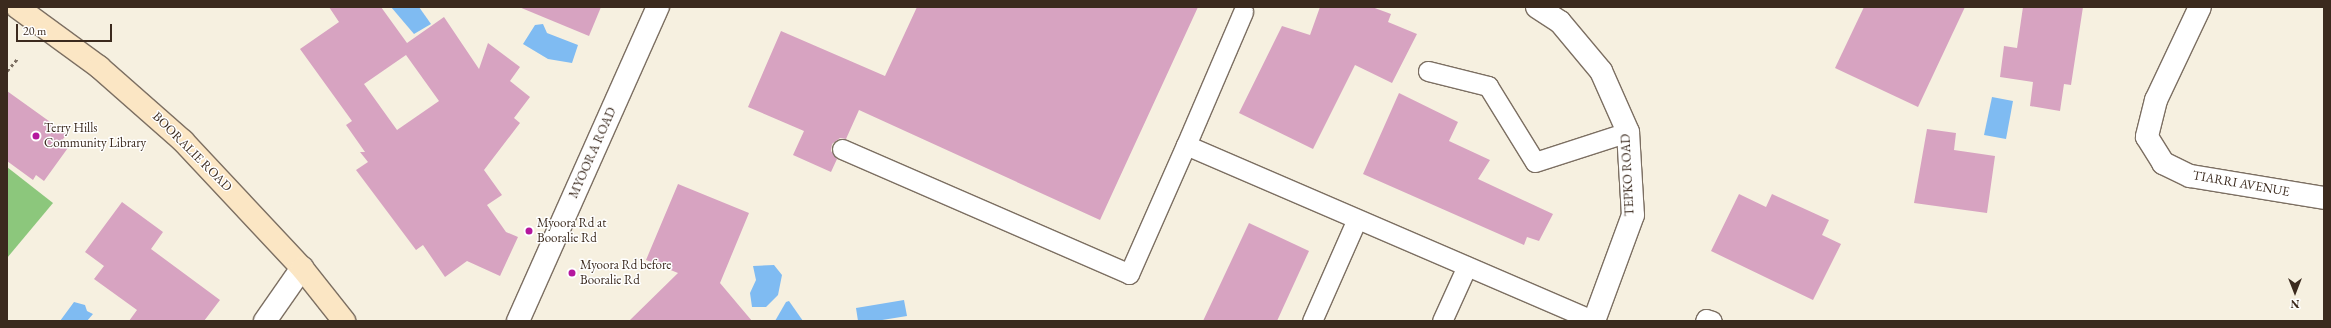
<!DOCTYPE html>
<html>
<head>
<meta charset="utf-8">
<style>
  body { margin:0 }
  #map { position:relative; width:2331px; height:328px; overflow:hidden; background:#f6f0e0; font-family:"EB Garamond",serif }
  div>[style] { position:absolute }
  [style*='--x'] { left:calc(var(--x)*1px); top:calc(var(--y)*1px); width:calc(var(--w)*1px); rotate:calc(var(--a)*1deg) }
  .green>* { inset:0; background:#8cc77c }
  .water>* { inset:0; background:#7fbbf2 }
  .building>* { inset:0; background:#d7a3c1 }
  .path>* { height:2.5px; margin-top:-1.25px; transform-origin:0; background:repeating-linear-gradient(90deg,#7c6f62 0 3px,transparent 0 6px) }
  .roads { filter:drop-shadow(1px 0 #7c6f62) drop-shadow(-1px 0 #7c6f62) drop-shadow(0 1px #7c6f62) drop-shadow(0 -1px #7c6f62) }
  .lane>* { height:19px; margin:-9.5px; padding:0 9.5px; transform-origin:9.5px; border-radius:9.5px; background:#fff }
  .street>* { height:22px; margin:-11px; padding:0 11px; transform-origin:11px; border-radius:11px; background:#fff }
  .secondary>* { height:22px; margin:-11px; padding:0 11px; transform-origin:11px; border-radius:11px; background:#fbe6c4 }
  .dots>* { width:11px; height:11px; translate:-50% -50%; box-sizing:border-box; border:2px solid #fff; border-radius:50% }
  span { translate:-50% -50%; white-space:nowrap; text-align:center; line-height:1.15; -webkit-text-stroke:3px #fff; paint-order:stroke }
  .poi-label { font-size:13px; color:#3b2a1e }
  .left { translate:0 -50%; text-align:left }
  .street-label { font-size:13px; color:#3b2a1e }
  .frame { position:absolute; inset:0; border:8px solid #3b2a1e; pointer-events:none }
  .north { position:absolute; left:2275px; top:272px; width:40px; height:40px; -webkit-text-stroke:3px #fff; paint-order:stroke; rotate:180deg; font-size:11px; font-weight:700; line-height:16px; text-align:center; color:#3b2a1e }
  .north::after { content:''; display:block; margin:auto; width:14px; height:18px; background:#3b2a1e; clip-path:polygon(50% 0,100% 100%,50% 72%,0 100%) }
  .scale { position:absolute; left:16px; top:24px; width:96px; height:18px; box-sizing:border-box; border:2px solid #3b2a1e; border-top:0; padding-left:5px; font-size:12px; line-height:14px; white-space:nowrap; color:#3b2a1e; -webkit-text-stroke:3px #fff; paint-order:stroke }
</style>
</head>
<body>
<div id="map">
  <div class="green">
    <div style="clip-path:polygon(7px 167px,53px 203px,7px 258px)"></div>
  </div>
  <div class="water">
    <div style="clip-path:polygon(391px 7px,419px 7px,431px 24px,414px 34px)"></div>
    <div style="clip-path:polygon(543px 24px,547px 33px,578px 45px,572px 63px,548px 59px,523px 44px,535px 25px)"></div>
    <div style="clip-path:polygon(1992px 97px,2013px 101px,2006px 139px,1984px 135px)"></div>
    <div style="clip-path:polygon(774px 265px,782px 275px,778px 295px,766px 307px,752px 307px,750px 293px,756px 280px,753px 266px)"></div>
    <div style="clip-path:polygon(904px 300px,907px 316px,876px 321px,858px 321px,856px 308px)"></div>
    <div style="clip-path:polygon(789px 301px,803px 321px,775px 321px,786px 302px)"></div>
    <div style="clip-path:polygon(74px 302px,85px 305px,87px 311px,93px 314px,87px 321px,60px 321px)"></div>
  </div>
  <div class="building">
    <div style="clip-path:polygon(evenodd,329px 7px,381px 7px,407px 43px,444px 17px,479px 69px,488px 43px,520px 67px,510px 81px,530px 97px,514px 118px,520px 123px,484px 170px,502px 195px,487px 205px,506px 232px,518px 237px,500px 276px,467px 261px,445px 277px,423px 245px,416px 250px,356px 170px,368px 162px,360px 152px,365px 152px,346px 125px,352px 121px,300px 49px,339px 22px,329px 7px,406px 55px,439px 101px,397px 130px,364px 84px,406px 55px)"></div>
    <div style="clip-path:polygon(519px 7px,601px 7px,589px 36px)"></div>
    <div style="clip-path:polygon(917px 7px,1198px 7px,1100px 220px,859px 110px,846px 139px,840px 138px,832px 144px,831px 151px,837px 159px,831px 172px,793px 155px,804px 131px,748px 107px,781px 31px,885px 76px)"></div>
    <div style="clip-path:polygon(1320px 7px,1372px 7px,1391px 14px,1388px 22px,1417px 34px,1392px 83px,1355px 65px,1313px 149px,1239px 113px,1282px 26px,1310px 35px)"></div>
    <div style="clip-path:polygon(1864px 7px,1965px 7px,1918px 107px,1835px 68px)"></div>
    <div style="clip-path:polygon(2023px 7px,2083px 7px,2071px 85px,2064px 84px,2060px 111px,2030px 106px,2033px 82px,2000px 77px,2004px 46px,2017px 48px)"></div>
    <div style="clip-path:polygon(7px 91px,67px 134px,63px 139px,70px 145px,44px 181px,36px 175px,33px 180px,7px 161px)"></div>
    <div style="clip-path:polygon(1399px 93px,1458px 122px,1449px 141px,1490px 160px,1478px 179px,1553px 214px,1539px 241px,1527px 237px,1524px 245px,1363px 174px)"></div>
    <div style="clip-path:polygon(1927px 129px,1956px 133px,1954px 150px,1995px 156px,1987px 213px,1914px 203px)"></div>
    <div style="clip-path:polygon(678px 184px,749px 213px,720px 283px,752px 321px,629px 321px,678px 273px,646px 260px)"></div>
    <div style="clip-path:polygon(1739px 194px,1766px 207px,1772px 194px,1829px 220px,1822px 235px,1841px 244px,1813px 300px,1711px 251px)"></div>
    <div style="clip-path:polygon(122px 202px,163px 232px,151px 249px,220px 300px,204px 321px,129px 321px,137px 310px,94px 279px,104px 266px,85px 252px)"></div>
    <div style="clip-path:polygon(1249px 223px,1309px 251px,1277px 321px,1203px 321px)"></div>
  </div>
  <div class="path">
    <div style="--x:7;--y:71;--w:16;--a:-50"></div>
  </div>
  <div class="roads">
    <div class="lane">
      <div style="--x:1428;--y:71;--w:62;--a:14"></div>
      <div style="--x:1488;--y:86;--w:89;--a:58.3"></div>
      <div style="--x:1535;--y:162;--w:98;--a:-17.9"></div>
      <div style="--x:1186;--y:145;--w:145;--a:-66.8"></div>
      <div style="--x:842;--y:149;--w:313;--a:23.5"></div>
      <div style="--x:1129;--y:274;--w:141;--a:-66.2"></div>
      <div style="--x:1186;--y:145;--w:444;--a:23.3"></div>
      <div style="--x:1312;--y:321;--w:111;--a:-66.2"></div>
      <div style="--x:1442;--y:321;--w:60;--a:-65.6"></div>
      <div style="--x:1705;--y:321;--w:2;--a:-63"></div>
      <div style="--x:1706;--y:319;--w:6;--a:18"></div>
    </div>
    <div class="street">
      <div style="--x:1537;--y:7;--w:27;--a:33"></div>
      <div style="--x:1560;--y:22;--w:64;--a:50.1"></div>
      <div style="--x:1601;--y:71;--w:67;--a:66.1"></div>
      <div style="--x:1628;--y:132;--w:83;--a:86.6"></div>
      <div style="--x:1633;--y:215;--w:113;--a:110.2"></div>
      <div style="--x:2200;--y:7;--w:103;--a:115.3"></div>
      <div style="--x:2156;--y:100;--w:38;--a:104"></div>
      <div style="--x:2147;--y:137;--w:31;--a:58"></div>
      <div style="--x:2163;--y:163;--w:30;--a:26"></div>
      <div style="--x:2190;--y:176;--w:136;--a:9.3"></div>
      <div style="--x:265;--y:321;--w:65;--a:-55.1"></div>
      <div style="--x:518;--y:321;--w:344;--a:-66"></div>
    </div>
    <div class="secondary">
      <div style="--x:17;--y:7;--w:102;--a:36.2"></div>
      <div style="--x:99;--y:67;--w:112;--a:41.4"></div>
      <div style="--x:183;--y:141;--w:174;--a:46.9"></div>
      <div style="--x:302;--y:268;--w:68;--a:51.6"></div>
    </div>
  </div>
  <div class="dots">
    <div style="left:36px;top:136px;background:#b5179e"></div>
    <div style="left:529px;top:231px;background:#b5179e"></div>
    <div style="left:572px;top:273px;background:#b5179e"></div>
  </div>
  <div class="poi-label">
    <span class="left" style="left:44px;top:136px">Terry Hills<br>Community Library</span>
    <span class="left" style="left:537px;top:231px">Myoora Rd at<br>Booralie Rd</span>
    <span class="left" style="left:580px;top:273px">Myoora Rd before<br>Booralie Rd</span>
  </div>
  <div class="street-label">
    <span style="left:192px;top:152px;rotate:45deg">BOORALIE ROAD</span>
    <span style="left:593px;top:153px;rotate:-66deg">MYOORA ROAD</span>
    <span style="left:1628px;top:175px;rotate:-93deg">TEPKO ROAD</span>
    <span style="left:2241px;top:184px;rotate:10deg">TIARRI AVENUE</span>
  </div>
  <div class="frame"></div>
  <div class="north">N</div>
  <div class="scale">20 m</div>
</div>
</body>
</html>
